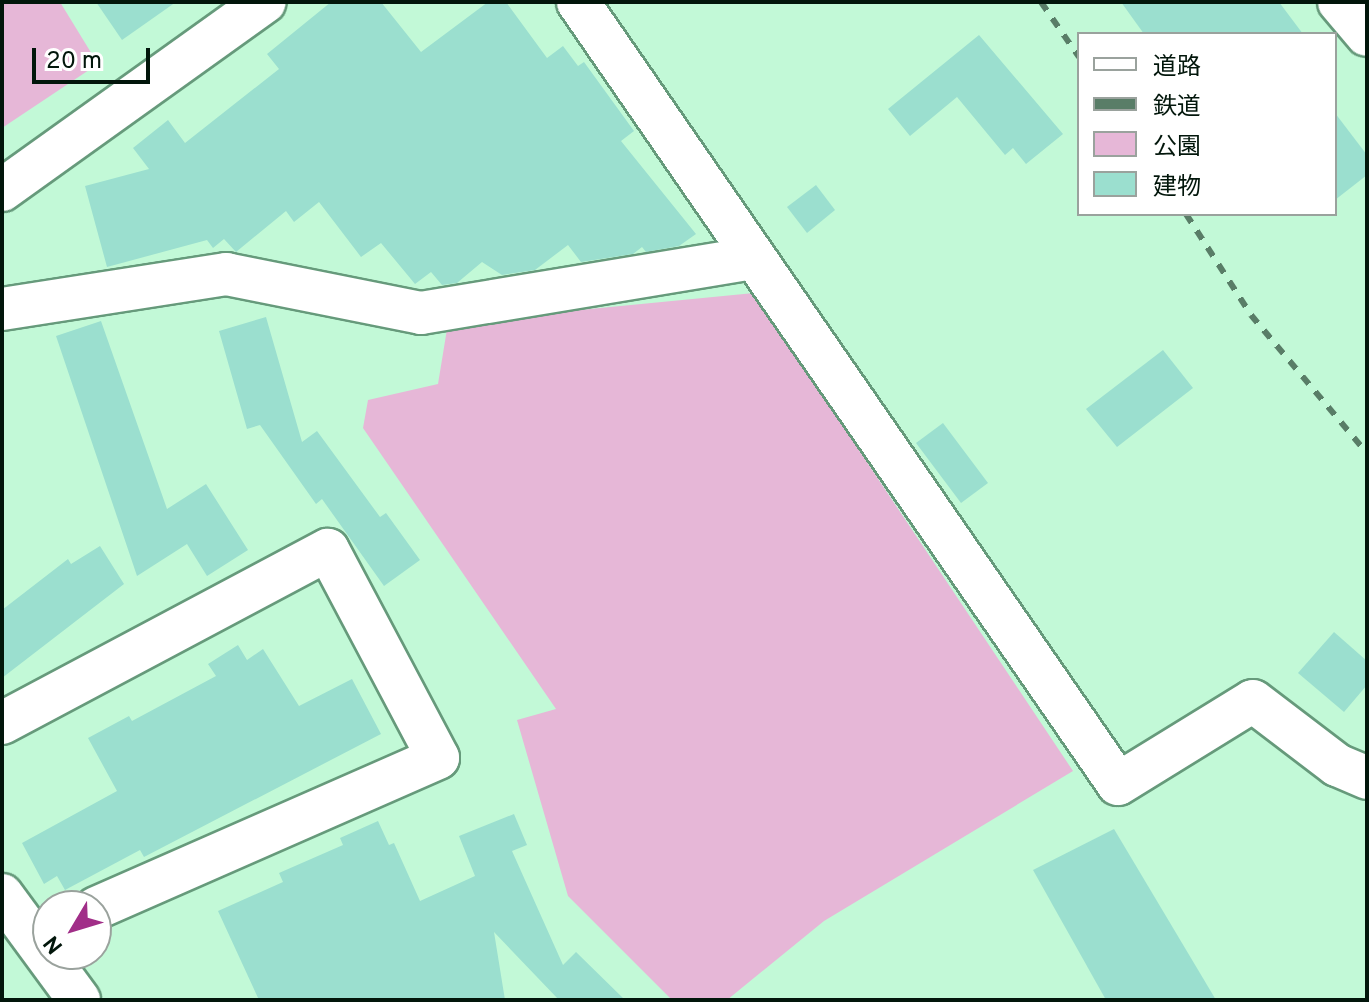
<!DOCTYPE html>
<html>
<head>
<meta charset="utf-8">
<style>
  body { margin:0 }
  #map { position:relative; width:1369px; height:1002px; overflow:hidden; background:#c2f9d7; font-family:Overpass,"Noto Sans JP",sans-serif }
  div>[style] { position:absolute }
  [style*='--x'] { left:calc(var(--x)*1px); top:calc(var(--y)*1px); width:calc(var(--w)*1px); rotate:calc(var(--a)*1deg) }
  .green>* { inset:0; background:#e6b7d7 }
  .building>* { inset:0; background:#9bdfcf }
  .roads { filter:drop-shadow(2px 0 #669a7b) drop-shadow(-2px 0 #669a7b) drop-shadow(0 2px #669a7b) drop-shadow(0 -2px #669a7b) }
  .minor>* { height:42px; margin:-21px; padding:0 21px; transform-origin:21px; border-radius:21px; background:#fff }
  .rail>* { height:6px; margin-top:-3px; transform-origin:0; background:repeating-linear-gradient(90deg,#597d67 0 10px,transparent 0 20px) }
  span { translate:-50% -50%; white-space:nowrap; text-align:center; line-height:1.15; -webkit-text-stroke:6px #fff; paint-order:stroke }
  .frame { position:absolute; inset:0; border:4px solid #02160b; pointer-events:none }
  .legend { position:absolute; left:1077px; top:32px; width:260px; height:184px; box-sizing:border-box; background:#fff; border:2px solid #9aa29d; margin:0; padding:10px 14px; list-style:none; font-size:24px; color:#02160b }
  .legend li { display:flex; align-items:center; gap:16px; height:40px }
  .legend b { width:40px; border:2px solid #9aa29d }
  .north { position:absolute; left:32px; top:890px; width:80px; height:80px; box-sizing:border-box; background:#fff; border:2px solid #9aa29d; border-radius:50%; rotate:232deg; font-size:22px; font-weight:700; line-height:32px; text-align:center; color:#02160b }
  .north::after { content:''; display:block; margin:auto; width:28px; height:36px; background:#a12e88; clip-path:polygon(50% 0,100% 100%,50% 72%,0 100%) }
  .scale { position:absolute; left:32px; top:48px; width:118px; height:36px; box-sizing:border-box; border:4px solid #02160b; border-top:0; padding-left:10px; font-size:24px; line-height:28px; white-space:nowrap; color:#02160b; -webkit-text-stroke:6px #fff; paint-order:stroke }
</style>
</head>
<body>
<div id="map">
  <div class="green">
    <div style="clip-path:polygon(2px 2px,60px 2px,98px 64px,2px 128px)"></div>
    <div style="clip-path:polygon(754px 293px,1073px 771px,824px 921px,727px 1000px,672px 1000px,568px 896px,517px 720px,556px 709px,363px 428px,368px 400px,438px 384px,448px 323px)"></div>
  </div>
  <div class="building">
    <div style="clip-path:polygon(96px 2px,176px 2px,122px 40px)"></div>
    <div style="clip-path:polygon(331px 2px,381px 2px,421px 52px,488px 2px,506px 2px,547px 58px,563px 46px,578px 66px,584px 62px,634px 131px,621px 141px,696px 234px,679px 246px,646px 252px,642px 247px,633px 254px,581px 262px,568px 245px,535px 270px,502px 275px,482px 262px,457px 283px,442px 285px,431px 272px,415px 284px,381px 243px,361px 257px,319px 202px,294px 222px,286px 211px,236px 252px,224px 239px,213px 248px,207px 240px,107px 267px,85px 186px,149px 169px,133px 148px,168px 120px,185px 143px,279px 69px,267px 54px)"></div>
    <div style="clip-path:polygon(1121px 2px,1279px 2px,1303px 34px,1144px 34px)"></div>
    <div style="clip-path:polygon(979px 35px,1063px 134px,1026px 164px,1013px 148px,1005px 155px,957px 97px,910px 136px,888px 109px)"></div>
    <div style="clip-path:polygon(1335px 113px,1367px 155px,1367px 175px,1335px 200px)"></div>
    <div style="clip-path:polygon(816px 185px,835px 210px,807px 233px,787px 207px)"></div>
    <div style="clip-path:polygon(266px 317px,302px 442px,317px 431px,380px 517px,386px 513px,420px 560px,384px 586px,322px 499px,316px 504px,260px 425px,247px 429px,219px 331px)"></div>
    <div style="clip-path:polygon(101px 321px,167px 509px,206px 484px,248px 550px,207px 576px,187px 544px,137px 576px,56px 336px)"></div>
    <div style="clip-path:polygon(1163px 350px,1193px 388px,1117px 447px,1086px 409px)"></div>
    <div style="clip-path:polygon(943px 423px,988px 483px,961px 503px,916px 443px)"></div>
    <div style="clip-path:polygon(100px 546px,124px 584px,2px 678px,2px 610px,68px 559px,71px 564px)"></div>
    <div style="clip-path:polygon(1334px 632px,1367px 661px,1367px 685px,1344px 712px,1298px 673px)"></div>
    <div style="clip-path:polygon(238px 645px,247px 660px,263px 649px,299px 706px,352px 679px,381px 734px,144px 857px,140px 850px,65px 890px,57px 876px,44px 884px,22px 843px,117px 791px,88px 738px,129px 716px,132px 721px,216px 676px,208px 664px)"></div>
    <div style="clip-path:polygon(514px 814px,527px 845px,512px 851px,563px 965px,576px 952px,625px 1000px,559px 1000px,494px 932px,505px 1000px,259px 1000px,218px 911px,283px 882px,279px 873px,343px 845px,340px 838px,378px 821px,389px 845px,394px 843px,420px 901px,475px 876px,459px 836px)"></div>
    <div style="clip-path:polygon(1114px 829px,1216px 1000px,1106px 1000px,1033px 870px)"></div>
  </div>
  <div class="roads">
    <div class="minor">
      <div style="--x:578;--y:2;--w:950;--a:55.37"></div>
      <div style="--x:1118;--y:784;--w:158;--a:-31.6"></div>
      <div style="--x:1253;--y:701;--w:106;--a:37.3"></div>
      <div style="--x:1337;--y:765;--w:33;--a:23"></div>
      <div style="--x:1339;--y:2;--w:43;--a:49.7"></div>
      <div style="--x:2;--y:190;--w:323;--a:-35.6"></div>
      <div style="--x:2;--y:309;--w:227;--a:-8.9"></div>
      <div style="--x:226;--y:274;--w:199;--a:11.3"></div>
      <div style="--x:421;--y:313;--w:338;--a:-9.4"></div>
      <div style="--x:2;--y:723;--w:369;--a:-28"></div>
      <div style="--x:328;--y:550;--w:235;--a:62.1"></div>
      <div style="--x:438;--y:758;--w:373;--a:156.3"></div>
      <div style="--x:2;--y:895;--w:130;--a:53.7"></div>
    </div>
  </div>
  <div class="rail">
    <div style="--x:1041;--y:2;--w:67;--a:55.4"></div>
    <div style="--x:1186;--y:214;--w:120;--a:57.2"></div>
    <div style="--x:1251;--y:315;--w:180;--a:50"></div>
  </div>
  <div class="frame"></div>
  <ul class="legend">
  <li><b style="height:10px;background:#fff"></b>道路</li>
  <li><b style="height:10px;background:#597d67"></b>鉄道</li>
  <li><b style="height:22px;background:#e6b7d7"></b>公園</li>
  <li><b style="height:22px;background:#9bdfcf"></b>建物</li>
  </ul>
  <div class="north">N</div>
  <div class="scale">20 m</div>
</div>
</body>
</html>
